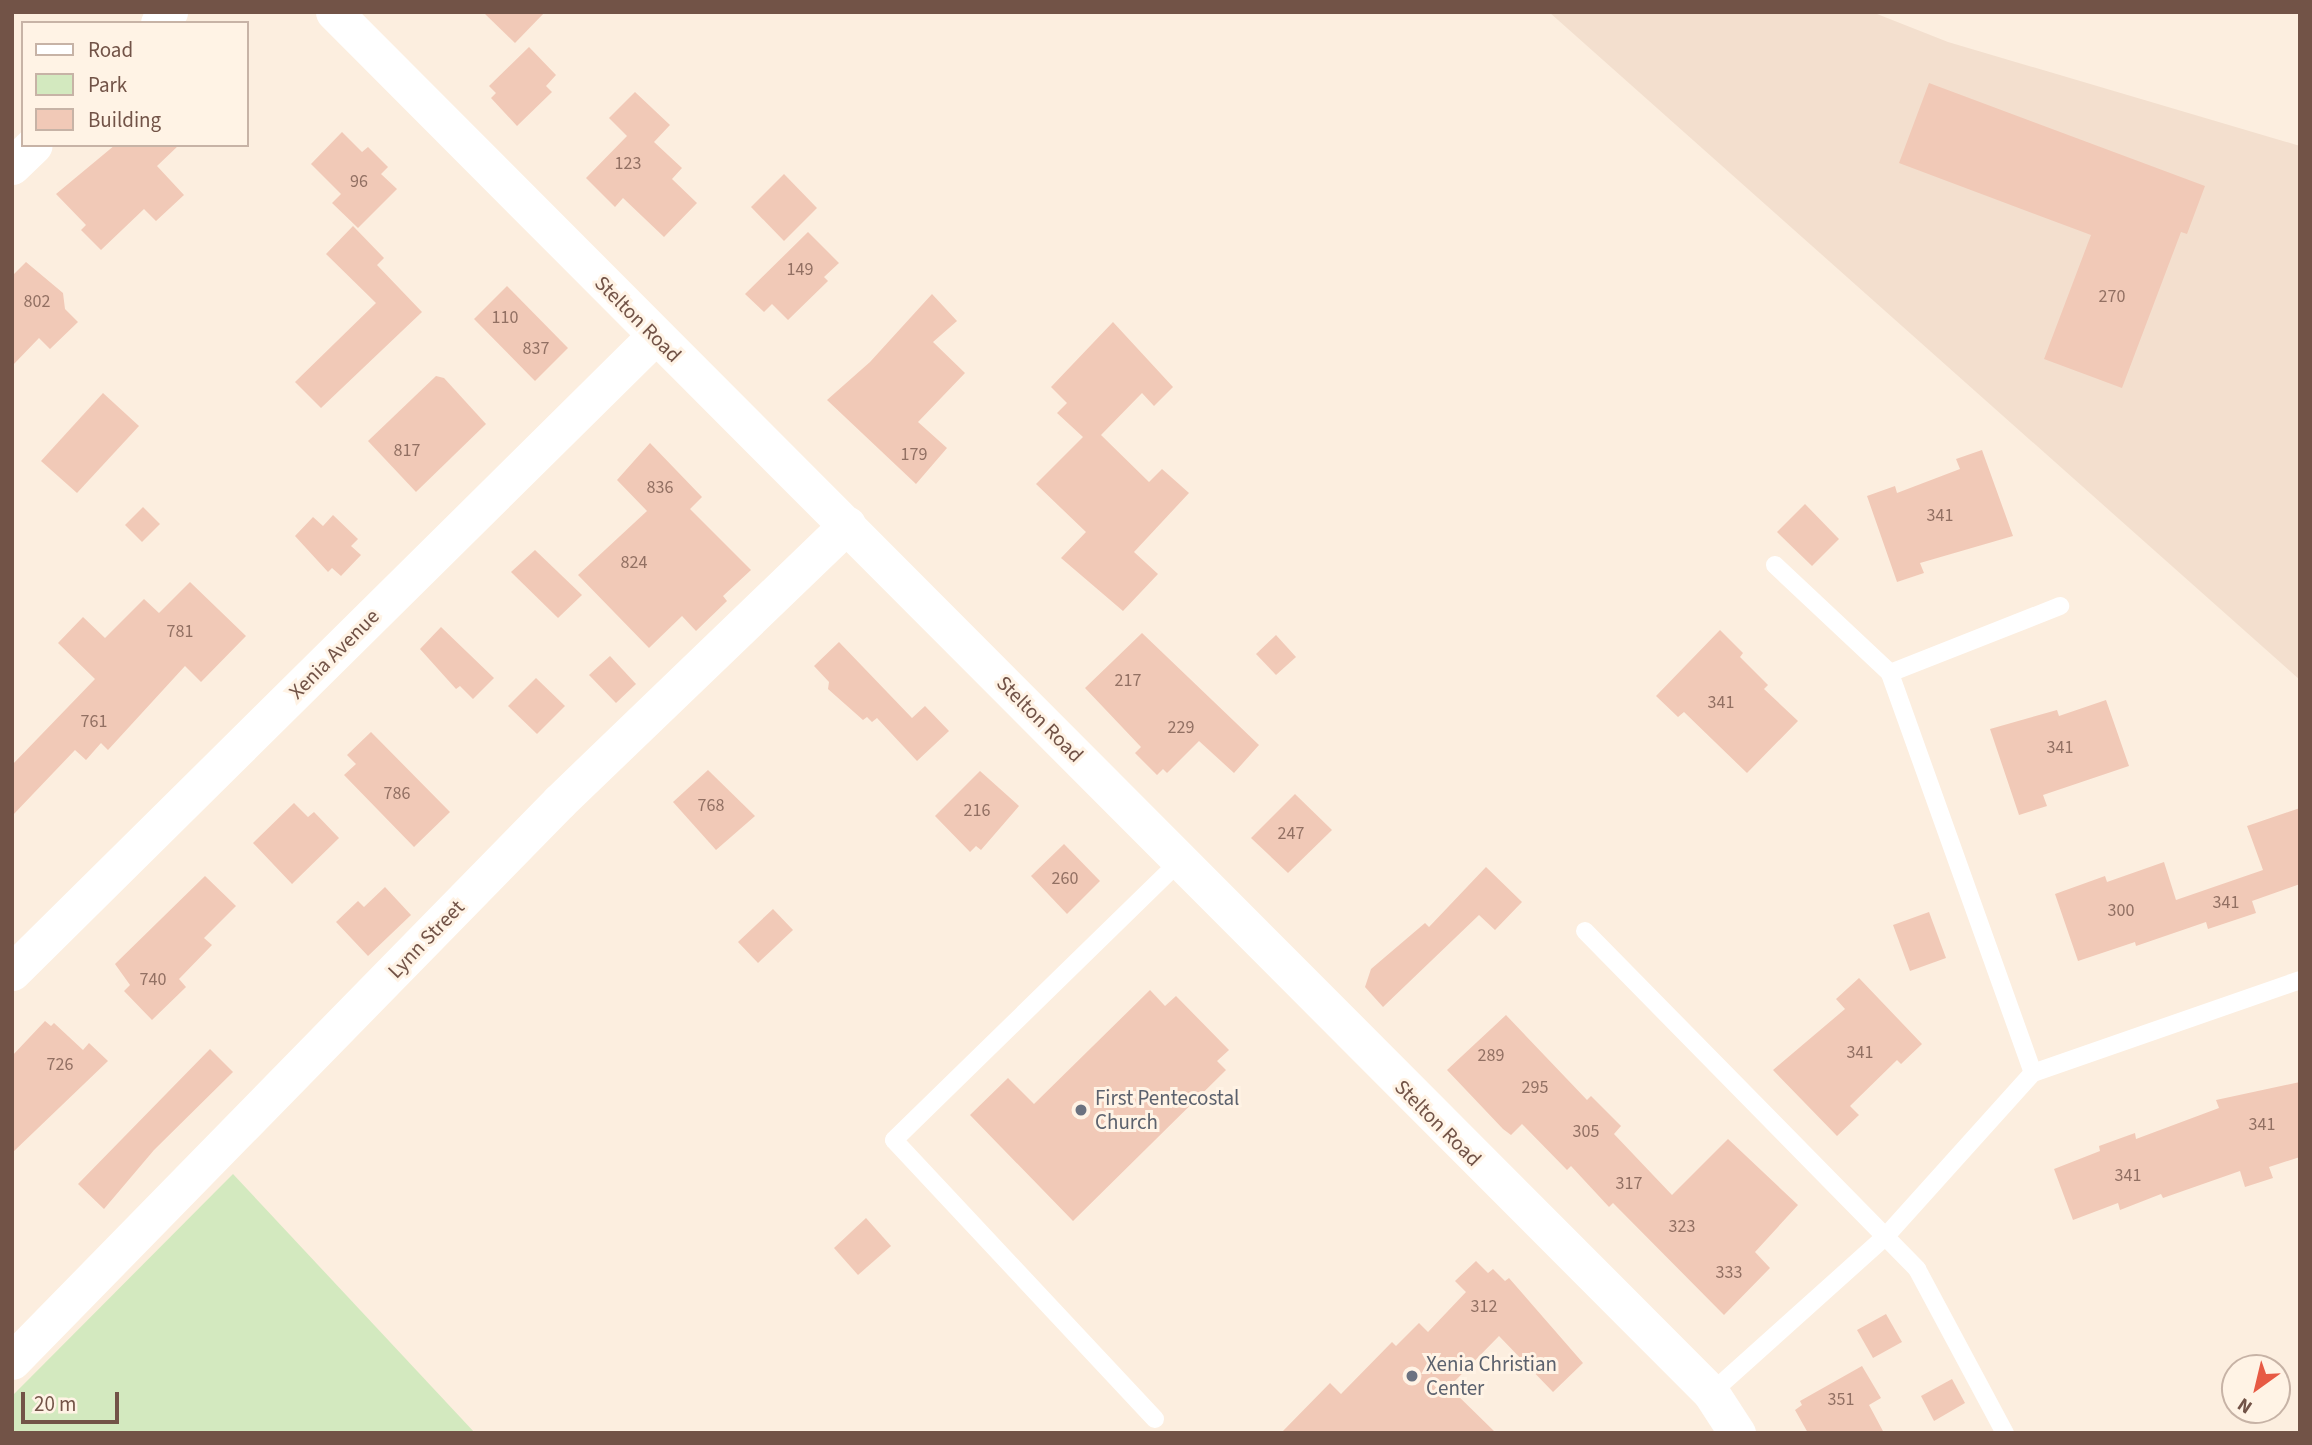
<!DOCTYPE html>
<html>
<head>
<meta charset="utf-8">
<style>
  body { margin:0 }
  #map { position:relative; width:2312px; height:1445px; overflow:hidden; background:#fceedf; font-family:"Source Sans 3",sans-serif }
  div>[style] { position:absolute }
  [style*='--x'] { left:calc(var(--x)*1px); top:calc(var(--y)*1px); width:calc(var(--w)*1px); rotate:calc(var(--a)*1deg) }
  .residential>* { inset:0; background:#f3dfce }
  .green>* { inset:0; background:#d3e9bf }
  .building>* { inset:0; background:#f1c9b7 }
  .lane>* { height:18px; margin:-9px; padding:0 9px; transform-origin:9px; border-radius:9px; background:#fff }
  .street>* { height:37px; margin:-18.5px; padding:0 18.5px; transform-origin:18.5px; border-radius:18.5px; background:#fff }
  .dots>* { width:19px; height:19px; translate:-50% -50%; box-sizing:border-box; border:4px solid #fff3e5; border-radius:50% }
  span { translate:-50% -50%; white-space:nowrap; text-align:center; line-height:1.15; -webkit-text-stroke:6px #fff3e5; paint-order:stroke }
  .number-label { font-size:18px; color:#927063 }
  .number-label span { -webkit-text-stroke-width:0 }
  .street-label { font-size:21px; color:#725347 }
  .worship-label { font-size:21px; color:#5b616d }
  .left { translate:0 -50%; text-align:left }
  .frame { position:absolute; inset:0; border:14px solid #725347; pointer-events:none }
  .legend { position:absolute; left:21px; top:21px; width:228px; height:126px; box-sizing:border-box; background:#fff3e5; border:2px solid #c7b3a6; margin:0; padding:9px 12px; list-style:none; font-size:21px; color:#725347 }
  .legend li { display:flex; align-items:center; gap:14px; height:35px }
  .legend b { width:35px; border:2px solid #c7b3a6 }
  .north { position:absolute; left:2221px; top:1354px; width:70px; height:70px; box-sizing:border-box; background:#fff3e5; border:2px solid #c7b3a6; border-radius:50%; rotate:214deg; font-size:19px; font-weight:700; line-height:28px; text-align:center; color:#725347 }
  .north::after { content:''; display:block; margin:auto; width:24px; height:32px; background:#e75a44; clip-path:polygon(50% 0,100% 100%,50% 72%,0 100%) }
  .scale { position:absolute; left:21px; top:1392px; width:98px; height:32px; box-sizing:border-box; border:4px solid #725347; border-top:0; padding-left:9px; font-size:21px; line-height:24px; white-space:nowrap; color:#725347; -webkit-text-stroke:5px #fff3e5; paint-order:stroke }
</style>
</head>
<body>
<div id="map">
  <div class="residential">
    <div style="clip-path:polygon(1549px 12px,1872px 12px,1948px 42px,2300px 146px,2300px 680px)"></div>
  </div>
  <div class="green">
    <div style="clip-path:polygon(233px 1174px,475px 1433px,12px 1433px,12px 1396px)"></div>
  </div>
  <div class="building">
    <div style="clip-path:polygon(483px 12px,545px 12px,515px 43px)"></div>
    <div style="clip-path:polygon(529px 47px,556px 75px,546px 86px,552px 92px,517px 126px,491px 98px,496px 93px,489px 86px)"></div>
    <div style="clip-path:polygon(1929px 83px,2205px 186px,2187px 234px,2181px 232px,2122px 388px,2044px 359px,2091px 235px,1899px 163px)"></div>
    <div style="clip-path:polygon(635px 92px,670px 125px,654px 142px,682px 168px,672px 179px,697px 203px,664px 237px,623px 198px,615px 207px,586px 178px,627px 136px,609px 118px)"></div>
    <div style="clip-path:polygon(342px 132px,362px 152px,368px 147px,388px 167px,381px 174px,397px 189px,358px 228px,332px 203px,341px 194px,311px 164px)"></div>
    <div style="clip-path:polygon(115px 145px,179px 145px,157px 166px,184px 195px,156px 221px,144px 209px,101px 250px,81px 230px,86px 225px,56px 194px)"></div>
    <div style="clip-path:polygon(784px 174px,817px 208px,784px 241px,751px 207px)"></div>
    <div style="clip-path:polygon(353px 226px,384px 258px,377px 265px,422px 312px,321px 408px,295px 382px,376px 303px,326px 254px)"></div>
    <div style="clip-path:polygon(808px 232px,839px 263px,824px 277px,828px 281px,788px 320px,772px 304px,764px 312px,745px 294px)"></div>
    <div style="clip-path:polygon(26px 262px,63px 293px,65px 309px,78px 322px,50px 349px,39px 338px,12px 366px,12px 276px)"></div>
    <div style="clip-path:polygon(507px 286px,568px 348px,535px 381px,474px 319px)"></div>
    <div style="clip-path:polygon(932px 294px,957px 321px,933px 342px,965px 373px,918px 422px,947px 448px,916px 484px,827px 400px,870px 362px)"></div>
    <div style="clip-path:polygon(1113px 322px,1173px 387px,1154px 406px,1142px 393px,1101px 435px,1149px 482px,1162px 469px,1189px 493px,1134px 552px,1158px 574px,1123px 611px,1061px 558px,1086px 532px,1036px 484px,1083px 437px,1057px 413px,1067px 403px,1051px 387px)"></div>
    <div style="clip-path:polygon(436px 376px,444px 378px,486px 424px,416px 492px,368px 441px)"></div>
    <div style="clip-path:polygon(103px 393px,139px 426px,77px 493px,41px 461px)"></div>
    <div style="clip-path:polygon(650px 443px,702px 497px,690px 509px,751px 570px,723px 596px,727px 601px,696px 631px,682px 616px,649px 648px,578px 575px,647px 511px,617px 480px)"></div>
    <div style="clip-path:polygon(1982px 450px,2013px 536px,1920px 563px,1924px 573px,1897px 582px,1867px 496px,1895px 486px,1897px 493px,1960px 469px,1956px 459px)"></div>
    <div style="clip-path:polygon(1805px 504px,1839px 539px,1812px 566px,1777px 532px)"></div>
    <div style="clip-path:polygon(143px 507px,160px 524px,142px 542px,125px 525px)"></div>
    <div style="clip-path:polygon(333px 515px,358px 539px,351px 546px,361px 555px,341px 576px,332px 568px,328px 572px,295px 536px,313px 517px,323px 526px)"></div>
    <div style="clip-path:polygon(535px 550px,582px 595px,558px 618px,511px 572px)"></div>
    <div style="clip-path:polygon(190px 582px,246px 636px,201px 682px,185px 666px,108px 750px,101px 743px,86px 760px,75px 750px,12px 816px,12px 765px,95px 679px,58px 643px,83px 617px,105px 638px,144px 599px,159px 613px)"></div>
    <div style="clip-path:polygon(441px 627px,494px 678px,473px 699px,460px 686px,456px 689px,420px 649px)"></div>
    <div style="clip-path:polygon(1720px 630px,1743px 653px,1740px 657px,1768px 685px,1764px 689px,1798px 721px,1747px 773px,1684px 712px,1678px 717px,1656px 696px)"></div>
    <div style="clip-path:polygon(1142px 633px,1259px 745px,1234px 773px,1199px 741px,1167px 773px,1163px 769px,1157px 775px,1135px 753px,1141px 747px,1085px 688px)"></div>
    <div style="clip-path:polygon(1276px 635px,1296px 657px,1276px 675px,1256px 654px)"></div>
    <div style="clip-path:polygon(839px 642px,912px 718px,925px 706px,949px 731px,917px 761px,877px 718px,872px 722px,867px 717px,863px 720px,828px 689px,829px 682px,814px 666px)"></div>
    <div style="clip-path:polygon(610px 656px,636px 684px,616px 703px,589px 675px)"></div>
    <div style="clip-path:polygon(536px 678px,565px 706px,537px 734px,508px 706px)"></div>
    <div style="clip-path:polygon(2106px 700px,2129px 766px,2043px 795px,2047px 806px,2019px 815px,1990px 729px,2057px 710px,2059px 716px)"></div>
    <div style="clip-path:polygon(371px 732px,450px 812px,414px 847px,344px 775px,356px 764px,347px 755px)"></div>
    <div style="clip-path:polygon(708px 770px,755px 816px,716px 850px,673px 802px)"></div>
    <div style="clip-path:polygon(980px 771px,1019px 806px,981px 850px,976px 846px,970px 852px,935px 816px)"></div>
    <div style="clip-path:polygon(1295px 794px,1332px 830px,1288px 873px,1251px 838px)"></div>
    <div style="clip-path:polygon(294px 803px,308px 817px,314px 812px,339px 838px,292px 884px,253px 843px)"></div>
    <div style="clip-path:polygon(2300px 808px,2300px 884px,2252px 901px,2256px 913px,2208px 929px,2206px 922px,2136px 946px,2135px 942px,2078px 961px,2055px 894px,2105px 876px,2107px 882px,2164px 862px,2176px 900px,2263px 870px,2247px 826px)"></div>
    <div style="clip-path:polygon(1064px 844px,1100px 881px,1067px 914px,1031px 876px)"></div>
    <div style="clip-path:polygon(1486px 867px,1522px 902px,1495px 930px,1479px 915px,1383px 1007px,1365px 987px,1371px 969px,1425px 923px,1429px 927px)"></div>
    <div style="clip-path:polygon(205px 876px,236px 906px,204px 938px,212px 945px,179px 979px,186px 987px,152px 1020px,124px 991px,130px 985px,115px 964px)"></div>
    <div style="clip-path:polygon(385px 887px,411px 915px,368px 956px,336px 922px,358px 901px,364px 907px)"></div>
    <div style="clip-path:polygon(773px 909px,793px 930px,758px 963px,738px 942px)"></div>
    <div style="clip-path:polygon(1929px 912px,1946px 958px,1910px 971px,1893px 925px)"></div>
    <div style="clip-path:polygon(1859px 978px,1922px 1044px,1901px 1064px,1897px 1060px,1850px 1106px,1859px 1115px,1837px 1136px,1773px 1070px,1845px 1009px,1836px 999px)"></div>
    <div style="clip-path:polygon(1150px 990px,1165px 1006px,1176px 996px,1229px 1050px,1217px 1061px,1226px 1070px,1073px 1221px,970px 1115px,1008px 1078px,1034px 1104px)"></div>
    <div style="clip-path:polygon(1506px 1015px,1587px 1100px,1591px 1096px,1621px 1126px,1614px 1134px,1672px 1195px,1728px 1139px,1798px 1205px,1755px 1252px,1770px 1268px,1724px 1315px,1613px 1203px,1609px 1207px,1571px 1166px,1567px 1170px,1522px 1124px,1511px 1135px,1503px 1129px,1447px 1070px)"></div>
    <div style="clip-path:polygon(45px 1021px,51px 1026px,54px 1023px,83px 1050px,89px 1043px,108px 1061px,12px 1153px,12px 1056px)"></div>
    <div style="clip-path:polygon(210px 1049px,233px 1072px,154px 1150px,104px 1209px,78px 1184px)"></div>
    <div style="clip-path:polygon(2300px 1082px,2300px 1157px,2269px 1167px,2273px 1178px,2245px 1187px,2240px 1171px,2163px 1198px,2161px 1194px,2120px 1210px,2118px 1203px,2073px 1220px,2054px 1169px,2100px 1151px,2099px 1146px,2135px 1133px,2136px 1139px,2219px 1108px,2216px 1100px)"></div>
    <div style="clip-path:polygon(866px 1218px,891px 1246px,858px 1275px,834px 1248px)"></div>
    <div style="clip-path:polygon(1476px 1261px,1488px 1273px,1493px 1269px,1505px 1281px,1509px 1278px,1583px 1363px,1553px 1392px,1499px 1336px,1449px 1387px,1496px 1433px,1281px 1433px,1330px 1383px,1341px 1394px,1392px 1342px,1396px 1346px,1419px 1323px,1428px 1332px,1466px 1292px,1455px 1281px)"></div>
    <div style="clip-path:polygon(1886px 1314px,1902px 1342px,1873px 1358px,1857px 1330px)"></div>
    <div style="clip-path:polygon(1862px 1366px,1881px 1398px,1869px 1405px,1884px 1433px,1808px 1433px,1795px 1410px,1802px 1405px,1800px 1401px)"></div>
    <div style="clip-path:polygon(1952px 1379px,1965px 1403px,1934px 1421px,1921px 1396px)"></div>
  </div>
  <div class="lane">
    <div style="--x:1775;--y:565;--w:158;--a:43.2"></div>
    <div style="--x:1585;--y:931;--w:474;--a:45.5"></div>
    <div style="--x:1917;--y:1269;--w:186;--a:61.8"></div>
    <div style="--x:2033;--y:1073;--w:283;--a:-19.2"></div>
    <div style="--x:1711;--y:1393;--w:235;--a:-41.9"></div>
    <div style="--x:1886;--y:1236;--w:219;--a:-48"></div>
    <div style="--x:2033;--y:1073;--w:425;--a:-109.7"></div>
    <div style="--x:1890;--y:673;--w:183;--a:-21.5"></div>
    <div style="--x:1155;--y:1419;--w:382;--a:-133.1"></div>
    <div style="--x:894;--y:1140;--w:400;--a:-44.3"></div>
  </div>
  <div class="street">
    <div style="--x:334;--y:12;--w:1950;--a:45.08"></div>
    <div style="--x:1711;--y:1393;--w:48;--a:57"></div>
    <div style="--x:159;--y:23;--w:15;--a:-48"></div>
    <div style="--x:12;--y:166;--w:30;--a:-44"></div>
    <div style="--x:12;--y:972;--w:904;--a:-44.69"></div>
    <div style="--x:12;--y:1361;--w:782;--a:-45.62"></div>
    <div style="--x:559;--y:802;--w:400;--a:-43.9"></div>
  </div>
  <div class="dots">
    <div style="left:1081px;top:1110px;background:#6b7280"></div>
    <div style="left:1412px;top:1376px;background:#6b7280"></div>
  </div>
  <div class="number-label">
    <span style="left:628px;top:164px">123</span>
    <span style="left:359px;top:182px">96</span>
    <span style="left:800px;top:270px">149</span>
    <span style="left:2112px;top:297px">270</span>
    <span style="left:37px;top:302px">802</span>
    <span style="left:505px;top:318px">110</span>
    <span style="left:536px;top:349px">837</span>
    <span style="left:407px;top:451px">817</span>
    <span style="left:914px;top:455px">179</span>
    <span style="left:660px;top:488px">836</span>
    <span style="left:1940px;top:516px">341</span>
    <span style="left:634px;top:563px">824</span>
    <span style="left:180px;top:632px">781</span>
    <span style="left:1128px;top:681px">217</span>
    <span style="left:1721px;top:703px">341</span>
    <span style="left:94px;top:722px">761</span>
    <span style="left:1181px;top:728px">229</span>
    <span style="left:2060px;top:748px">341</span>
    <span style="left:397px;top:794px">786</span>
    <span style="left:711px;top:806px">768</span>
    <span style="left:977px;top:811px">216</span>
    <span style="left:1291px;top:834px">247</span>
    <span style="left:1065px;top:879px">260</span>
    <span style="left:2226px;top:903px">341</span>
    <span style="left:2121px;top:911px">300</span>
    <span style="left:153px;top:980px">740</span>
    <span style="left:1860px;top:1053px">341</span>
    <span style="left:1491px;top:1056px">289</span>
    <span style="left:60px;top:1065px">726</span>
    <span style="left:1535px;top:1088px">295</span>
    <span style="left:2262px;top:1125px">341</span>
    <span style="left:1586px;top:1132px">305</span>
    <span style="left:2128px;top:1176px">341</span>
    <span style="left:1629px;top:1184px">317</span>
    <span style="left:1682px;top:1227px">323</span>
    <span style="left:1729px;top:1273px">333</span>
    <span style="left:1484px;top:1307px">312</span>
    <span style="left:1841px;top:1400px">351</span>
  </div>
  <div class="street-label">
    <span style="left:638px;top:319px;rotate:45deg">Stelton Road</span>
    <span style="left:334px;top:654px;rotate:-45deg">Xenia Avenue</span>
    <span style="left:1040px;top:719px;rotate:45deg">Stelton Road</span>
    <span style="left:426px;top:939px;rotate:-46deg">Lynn Street</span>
    <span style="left:1438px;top:1123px;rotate:45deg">Stelton Road</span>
  </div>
  <div class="worship-label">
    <span class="left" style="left:1095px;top:1110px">First Pentecostal<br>Church</span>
    <span class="left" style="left:1426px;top:1376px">Xenia Christian<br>Center</span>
  </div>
  <div class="frame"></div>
  <ul class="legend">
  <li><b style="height:9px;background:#fff"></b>Road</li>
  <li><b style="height:19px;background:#d3e9bf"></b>Park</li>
  <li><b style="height:19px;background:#f1c9b7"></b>Building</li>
  </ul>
  <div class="north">N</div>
  <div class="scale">20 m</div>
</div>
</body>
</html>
